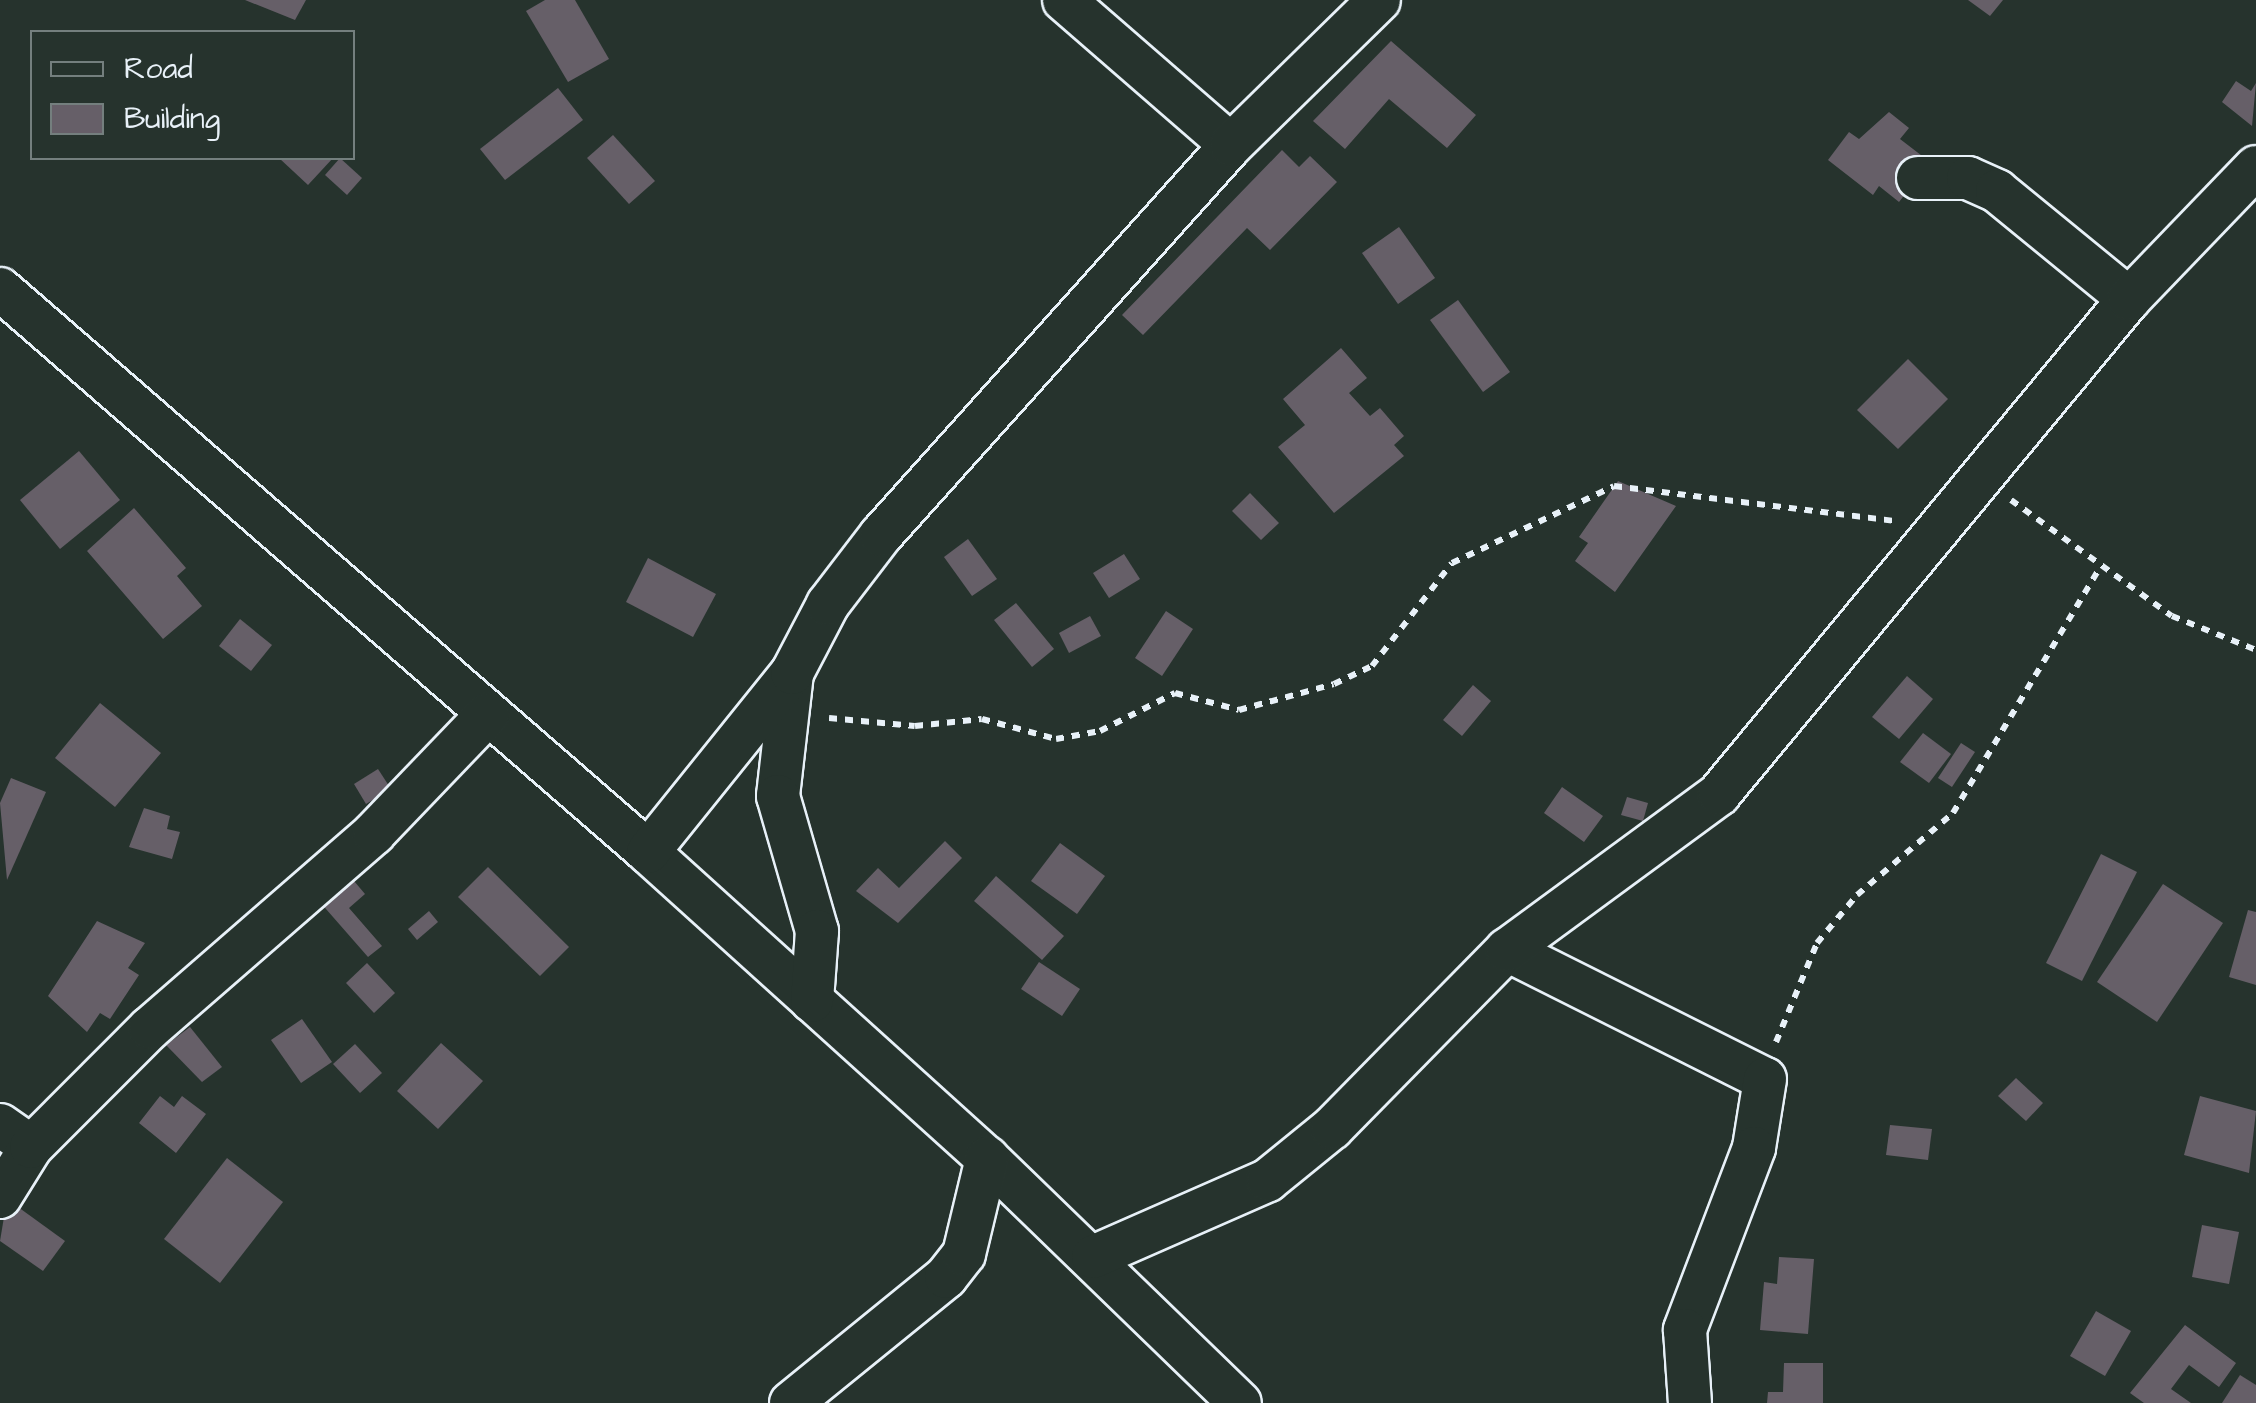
<!DOCTYPE html>
<html>
<head>
<meta charset="utf-8">
<style>
  body { margin:0 }
  #map { position:relative; width:2256px; height:1403px; overflow:hidden; background:#26332d; font-family:"Architects Daughter",sans-serif }
  div>[style] { position:absolute }
  [style*='--x'] { left:calc(var(--x)*1px); top:calc(var(--y)*1px); width:calc(var(--w)*1px); rotate:calc(var(--a)*1deg) }
  .building>* { inset:0; background:#665f68 }
  .path>* { height:6px; margin-top:-3px; transform-origin:0; background:repeating-linear-gradient(90deg,#e8f1f8 0 8px,transparent 0 16px) }
  .roads { filter:drop-shadow(2px 0 #e8f1f8) drop-shadow(-2px 0 #e8f1f8) drop-shadow(0 2px #e8f1f8) drop-shadow(0 -2px #e8f1f8) }
  .minor>* { height:42px; margin:-21px; padding:0 21px; transform-origin:21px; border-radius:21px; background:#26332d }
  span { translate:-50% -50%; white-space:nowrap; text-align:center; line-height:1.15; -webkit-text-stroke:9px #26332d; paint-order:stroke }
  .legend { position:absolute; left:30px; top:30px; width:325px; height:130px; box-sizing:border-box; background:#26332d; border:2px solid #747f7e; margin:0; padding:12px 18px; list-style:none; font-size:30px; color:#e8f1f8 }
  .legend li { display:flex; align-items:center; gap:20px; height:50px }
  .legend b { width:50px; border:2px solid #747f7e }
</style>
</head>
<body>
<div id="map">
  <div class="building">
    <div style="clip-path:polygon(245px 0,306px 0,295px 20px)"></div>
    <div style="clip-path:polygon(545px 0,575px 0,609px 59px,568px 82px,526px 11px)"></div>
    <div style="clip-path:polygon(1968px 0,2003px 0,1990px 16px)"></div>
    <div style="clip-path:polygon(1391px 41px,1476px 115px,1447px 148px,1389px 99px,1345px 149px,1313px 121px)"></div>
    <div style="clip-path:polygon(2236px 81px,2251px 91px,2256px 83px,2252px 126px,2222px 102px)"></div>
    <div style="clip-path:polygon(558px 88px,583px 120px,505px 180px,480px 149px)"></div>
    <div style="clip-path:polygon(1889px 112px,1909px 128px,1900px 139px,1930px 162px,1899px 202px,1879px 186px,1873px 195px,1828px 160px,1849px 132px,1859px 139px)"></div>
    <div style="clip-path:polygon(613px 135px,655px 181px,629px 204px,587px 158px)"></div>
    <div style="clip-path:polygon(1282px 150px,1299px 167px,1310px 156px,1337px 182px,1270px 250px,1247px 228px,1143px 335px,1122px 315px)"></div>
    <div style="clip-path:polygon(279px 158px,333px 158px,308px 185px)"></div>
    <div style="clip-path:polygon(340px 158px,362px 178px,347px 195px,325px 175px)"></div>
    <div style="clip-path:polygon(1399px 227px,1435px 278px,1398px 304px,1362px 253px)"></div>
    <div style="clip-path:polygon(1458px 300px,1510px 372px,1483px 392px,1430px 320px)"></div>
    <div style="clip-path:polygon(1341px 348px,1367px 378px,1349px 393px,1370px 416px,1380px 408px,1404px 436px,1394px 445px,1404px 456px,1334px 513px,1278px 447px,1305px 425px,1283px 399px)"></div>
    <div style="clip-path:polygon(1908px 359px,1948px 399px,1898px 449px,1857px 410px)"></div>
    <div style="clip-path:polygon(79px 451px,120px 500px,60px 549px,20px 500px)"></div>
    <div style="clip-path:polygon(1618px 481px,1676px 506px,1615px 592px,1575px 561px,1588px 543px,1579px 537px)"></div>
    <div style="clip-path:polygon(1250px 493px,1279px 523px,1261px 540px,1232px 511px)"></div>
    <div style="clip-path:polygon(134px 508px,186px 568px,177px 576px,202px 606px,163px 639px,87px 551px)"></div>
    <div style="clip-path:polygon(968px 539px,997px 579px,972px 596px,944px 557px)"></div>
    <div style="clip-path:polygon(1124px 554px,1140px 579px,1109px 598px,1093px 573px)"></div>
    <div style="clip-path:polygon(648px 558px,716px 594px,693px 637px,626px 602px)"></div>
    <div style="clip-path:polygon(1016px 603px,1054px 649px,1032px 667px,994px 620px)"></div>
    <div style="clip-path:polygon(1166px 611px,1193px 629px,1162px 676px,1135px 658px)"></div>
    <div style="clip-path:polygon(1090px 616px,1101px 636px,1069px 653px,1059px 633px)"></div>
    <div style="clip-path:polygon(240px 619px,272px 645px,251px 671px,219px 646px)"></div>
    <div style="clip-path:polygon(1907px 676px,1933px 699px,1899px 739px,1872px 717px)"></div>
    <div style="clip-path:polygon(1473px 685px,1491px 701px,1462px 736px,1443px 720px)"></div>
    <div style="clip-path:polygon(100px 703px,161px 753px,115px 807px,55px 758px)"></div>
    <div style="clip-path:polygon(1923px 733px,1951px 754px,1929px 783px,1900px 762px)"></div>
    <div style="clip-path:polygon(1961px 743px,1975px 752px,1952px 787px,1938px 778px)"></div>
    <div style="clip-path:polygon(378px 769px,391px 789px,366px 804px,354px 784px)"></div>
    <div style="clip-path:polygon(11px 778px,46px 792px,7px 880px,0 803px)"></div>
    <div style="clip-path:polygon(1562px 787px,1603px 816px,1584px 842px,1544px 813px)"></div>
    <div style="clip-path:polygon(1627px 797px,1648px 803px,1643px 821px,1621px 815px)"></div>
    <div style="clip-path:polygon(144px 808px,170px 816px,167px 829px,180px 832px,172px 859px,129px 847px)"></div>
    <div style="clip-path:polygon(945px 841px,962px 858px,898px 923px,856px 891px,878px 868px,899px 888px)"></div>
    <div style="clip-path:polygon(1060px 843px,1105px 876px,1077px 914px,1031px 881px)"></div>
    <div style="clip-path:polygon(2101px 854px,2137px 872px,2082px 981px,2046px 963px)"></div>
    <div style="clip-path:polygon(488px 867px,569px 947px,540px 976px,458px 897px)"></div>
    <div style="clip-path:polygon(349px 875px,365px 894px,349px 908px,382px 946px,368px 957px,319px 901px)"></div>
    <div style="clip-path:polygon(996px 876px,1064px 936px,1042px 960px,974px 901px)"></div>
    <div style="clip-path:polygon(2163px 884px,2223px 923px,2157px 1022px,2097px 982px)"></div>
    <div style="clip-path:polygon(2248px 910px,2256px 912px,2256px 985px,2229px 977px)"></div>
    <div style="clip-path:polygon(429px 911px,438px 922px,417px 940px,408px 929px)"></div>
    <div style="clip-path:polygon(97px 921px,145px 943px,128px 968px,139px 975px,110px 1019px,100px 1013px,87px 1032px,48px 996px)"></div>
    <div style="clip-path:polygon(1039px 962px,1080px 989px,1062px 1016px,1021px 989px)"></div>
    <div style="clip-path:polygon(367px 963px,395px 993px,374px 1013px,346px 983px)"></div>
    <div style="clip-path:polygon(302px 1019px,332px 1062px,301px 1083px,271px 1040px)"></div>
    <div style="clip-path:polygon(190px 1027px,222px 1067px,202px 1082px,166px 1045px)"></div>
    <div style="clip-path:polygon(441px 1043px,483px 1081px,438px 1129px,397px 1091px)"></div>
    <div style="clip-path:polygon(355px 1044px,382px 1073px,360px 1093px,333px 1064px)"></div>
    <div style="clip-path:polygon(2016px 1078px,2043px 1103px,2026px 1121px,1998px 1096px)"></div>
    <div style="clip-path:polygon(160px 1096px,174px 1107px,182px 1096px,206px 1114px,176px 1153px,139px 1123px)"></div>
    <div style="clip-path:polygon(2200px 1096px,2256px 1111px,2249px 1173px,2184px 1155px)"></div>
    <div style="clip-path:polygon(1890px 1125px,1932px 1129px,1928px 1160px,1886px 1155px)"></div>
    <div style="clip-path:polygon(227px 1158px,283px 1202px,220px 1283px,164px 1239px)"></div>
    <div style="clip-path:polygon(7px 1199px,65px 1241px,43px 1271px,0 1241px)"></div>
    <div style="clip-path:polygon(2202px 1225px,2239px 1232px,2229px 1284px,2192px 1277px)"></div>
    <div style="clip-path:polygon(1779px 1257px,1814px 1259px,1808px 1334px,1760px 1330px,1764px 1282px,1777px 1284px)"></div>
    <div style="clip-path:polygon(2096px 1311px,2131px 1331px,2105px 1376px,2070px 1356px)"></div>
    <div style="clip-path:polygon(2185px 1325px,2236px 1363px,2219px 1387px,2189px 1365px,2171px 1389px,2191px 1403px,2144px 1403px,2130px 1393px)"></div>
    <div style="clip-path:polygon(1784px 1363px,1823px 1363px,1823px 1403px,1767px 1403px,1768px 1392px,1783px 1392px)"></div>
    <div style="clip-path:polygon(2240px 1375px,2256px 1385px,2256px 1403px,2222px 1403px)"></div>
  </div>
  <div class="path">
    <div style="--x:2011;--y:500;--w:198;--a:35.8"></div>
    <div style="--x:2172;--y:616;--w:91;--a:22"></div>
    <div style="--x:829;--y:718;--w:86;--a:5.3"></div>
    <div style="--x:915;--y:726;--w:67;--a:-6"></div>
    <div style="--x:982;--y:719;--w:77;--a:15.1"></div>
    <div style="--x:1056;--y:739;--w:45;--a:-10.3"></div>
    <div style="--x:1100;--y:731;--w:84;--a:-26.9"></div>
    <div style="--x:1175;--y:693;--w:66;--a:14.9"></div>
    <div style="--x:1239;--y:710;--w:98;--a:-15.3"></div>
    <div style="--x:1334;--y:684;--w:42;--a:-25.3"></div>
    <div style="--x:1372;--y:666;--w:130;--a:-52.2"></div>
    <div style="--x:1452;--y:563;--w:179;--a:-25.4"></div>
    <div style="--x:1614;--y:486;--w:282;--a:7.1"></div>
    <div style="--x:1776;--y:1042;--w:107;--a:-67.5"></div>
    <div style="--x:1817;--y:943;--w:62;--a:-50.2"></div>
    <div style="--x:1857;--y:895;--w:126;--a:-40.5"></div>
    <div style="--x:1953;--y:813;--w:287;--a:-59.1"></div>
  </div>
  <div class="roads">
    <div class="minor">
      <div style="--x:1064;--y:0;--w:221;--a:41"></div>
      <div style="--x:1918;--y:178;--w:50;--a:0"></div>
      <div style="--x:1968;--y:178;--w:32;--a:24"></div>
      <div style="--x:1997;--y:191;--w:171;--a:39.3"></div>
      <div style="--x:0;--y:289;--w:858;--a:40.98"></div>
      <div style="--x:648;--y:852;--w:457;--a:42.1"></div>
      <div style="--x:987;--y:1158;--w:352;--a:44.1"></div>
      <div style="--x:792;--y:673;--w:124;--a:96.5"></div>
      <div style="--x:778;--y:796;--w:141;--a:73.9"></div>
      <div style="--x:817;--y:931;--w:70;--a:94.1"></div>
      <div style="--x:648;--y:852;--w:230;--a:-51.2"></div>
      <div style="--x:792;--y:673;--w:78;--a:-62.4"></div>
      <div style="--x:828;--y:604;--w:87;--a:-52.5"></div>
      <div style="--x:881;--y:535;--w:524;--a:-48.09"></div>
      <div style="--x:1231;--y:145;--w:207;--a:-44.4"></div>
      <div style="--x:1507;--y:950;--w:288;--a:26.6"></div>
      <div style="--x:1765;--y:1079;--w:70;--a:99.1"></div>
      <div style="--x:1754;--y:1148;--w:195;--a:110.8"></div>
      <div style="--x:1685;--y:1330;--w:73;--a:86.1"></div>
      <div style="--x:0;--y:1125;--w:38;--a:35"></div>
      <div style="--x:0;--y:1197;--w:59;--a:-58.2"></div>
      <div style="--x:31;--y:1147;--w:168;--a:-45"></div>
      <div style="--x:150;--y:1028;--w:297;--a:-41"></div>
      <div style="--x:374;--y:833;--w:165;--a:-46.2"></div>
      <div style="--x:1093;--y:1257;--w:191;--a:-23.7"></div>
      <div style="--x:1268;--y:1180;--w:82;--a:-39.1"></div>
      <div style="--x:1332;--y:1128;--w:250;--a:-45.5"></div>
      <div style="--x:1507;--y:950;--w:263;--a:-36.3"></div>
      <div style="--x:1719;--y:794;--w:643;--a:-50.37"></div>
      <div style="--x:2129;--y:299;--w:183;--a:-46.1"></div>
      <div style="--x:791;--y:1403;--w:200;--a:-39.1"></div>
      <div style="--x:946;--y:1277;--w:29;--a:-52"></div>
      <div style="--x:964;--y:1254;--w:99;--a:-76.5"></div>
    </div>
  </div>
  <ul class="legend">
  <li><b style="height:12px;background:#26332d"></b>Road</li>
  <li><b style="height:28px;background:#665f68"></b>Building</li>
  </ul>
</div>
</body>
</html>
